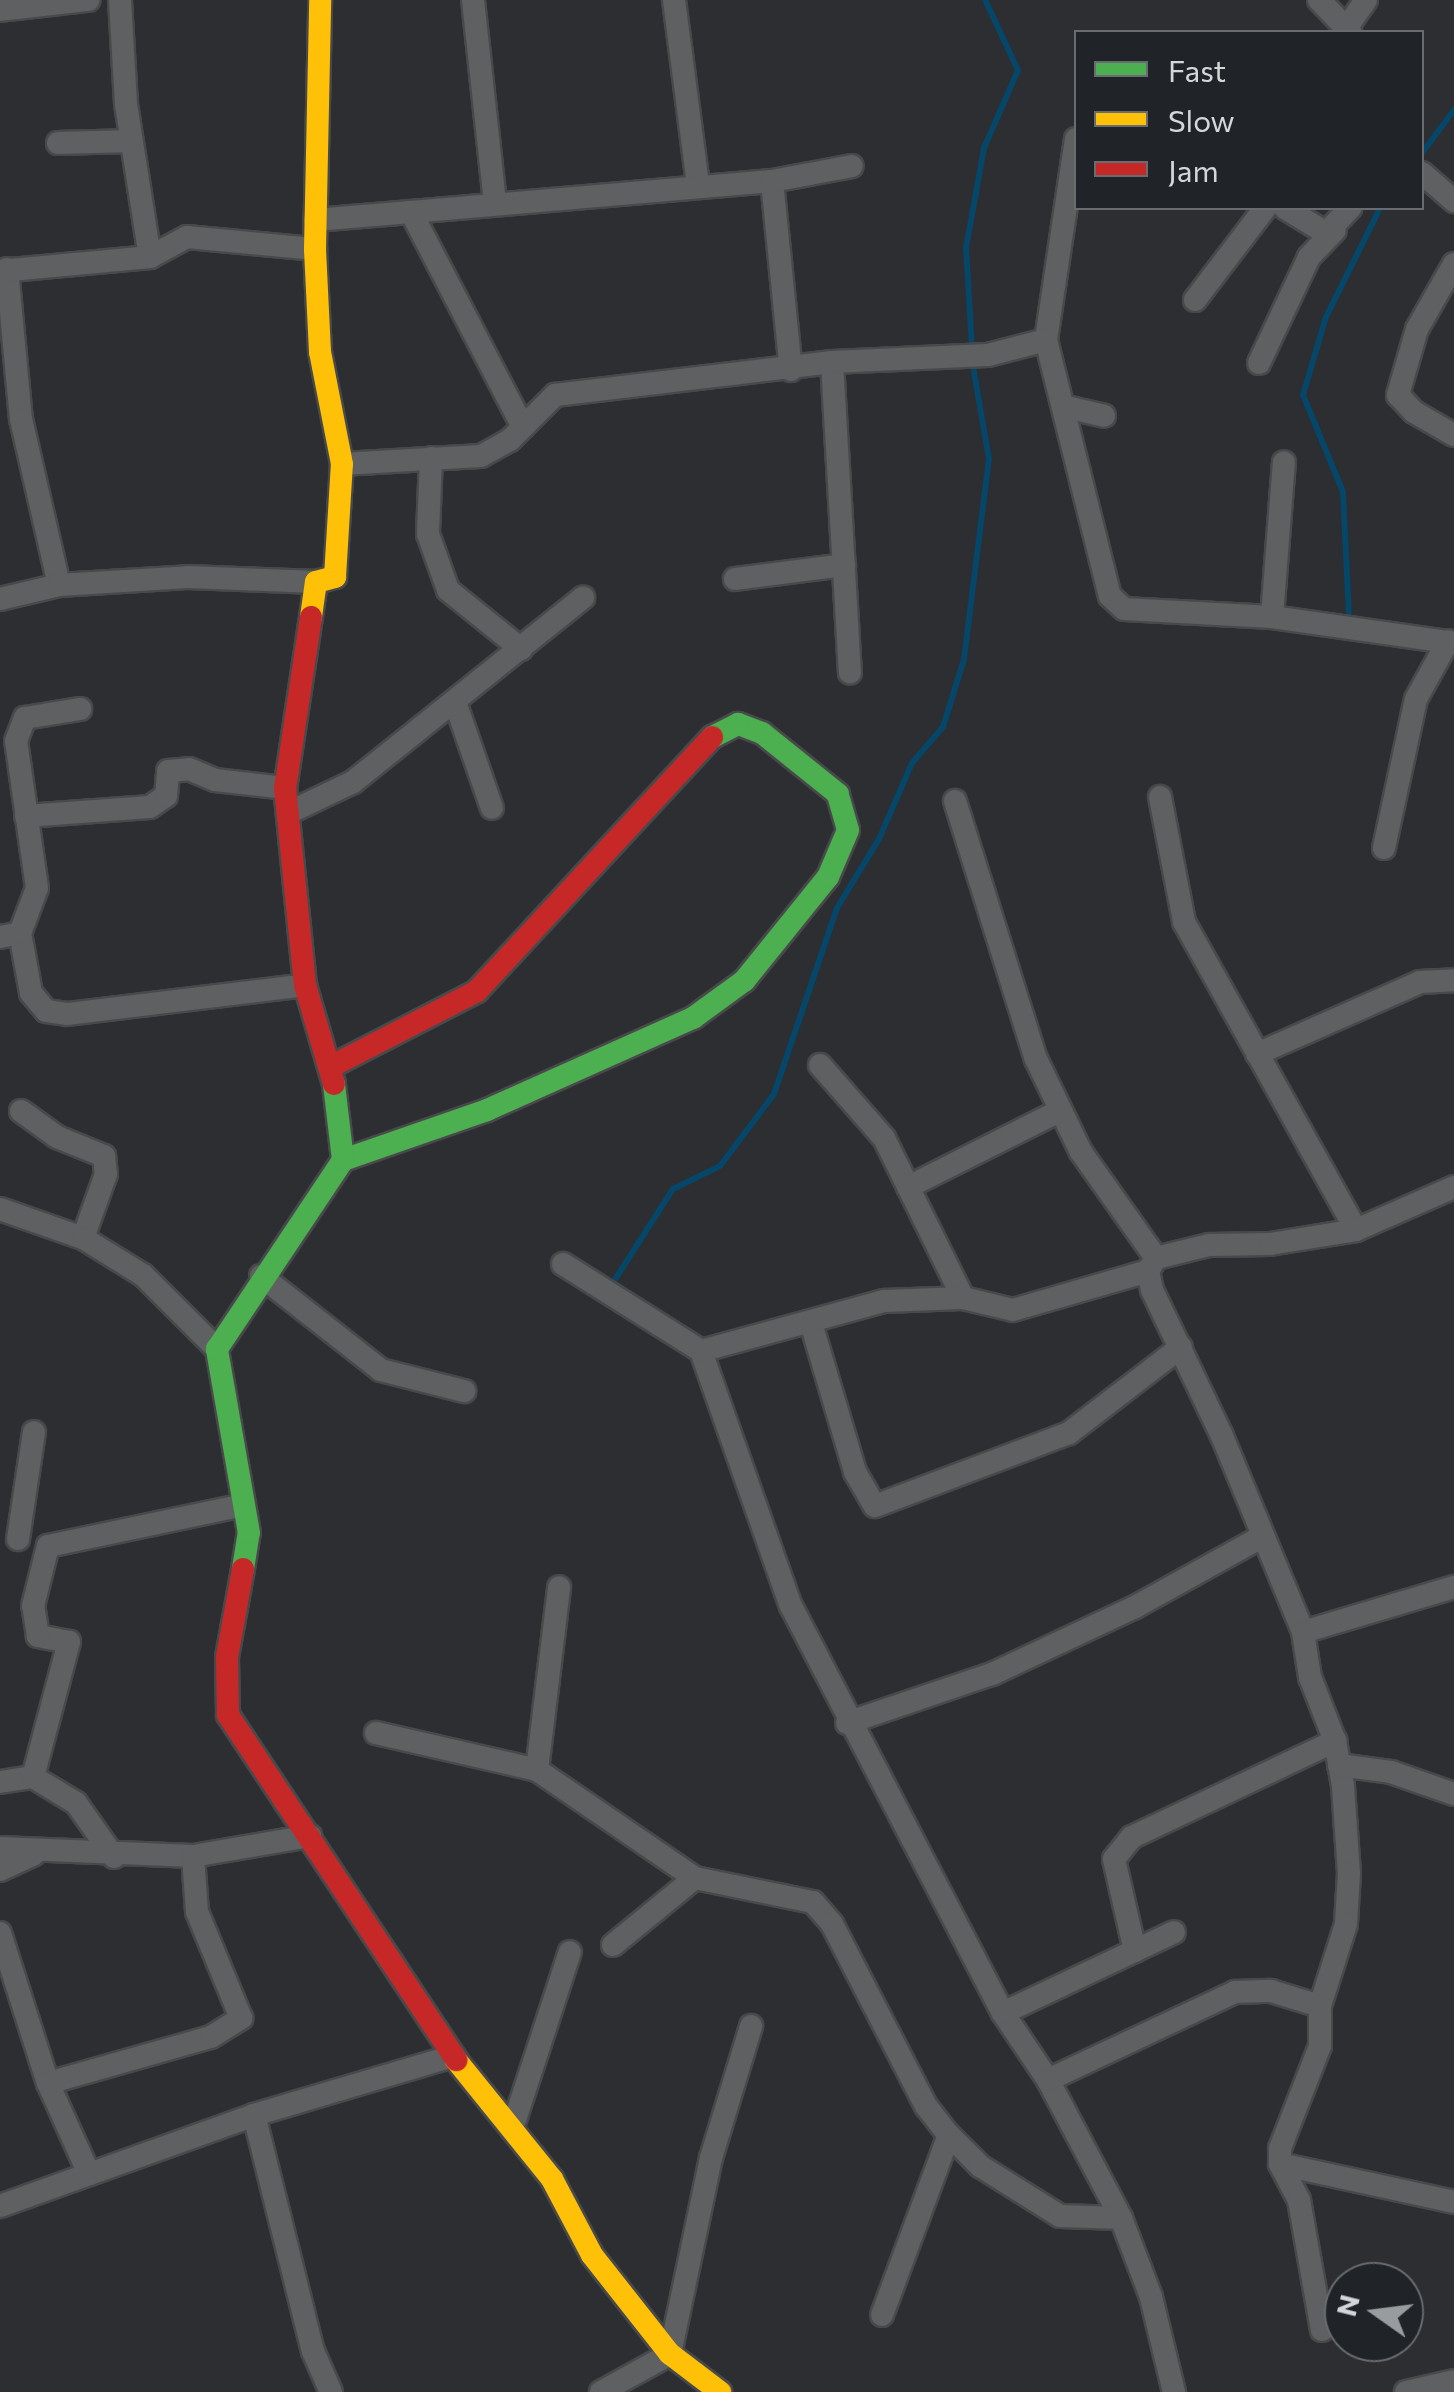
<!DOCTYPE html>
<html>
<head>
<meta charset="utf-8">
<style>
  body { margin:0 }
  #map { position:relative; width:1454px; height:2392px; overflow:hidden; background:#2c2e31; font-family:Commissioner,sans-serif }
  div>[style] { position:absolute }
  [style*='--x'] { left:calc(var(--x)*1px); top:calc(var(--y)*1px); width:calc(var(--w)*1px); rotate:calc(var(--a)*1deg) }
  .stream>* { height:6px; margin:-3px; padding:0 3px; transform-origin:3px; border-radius:3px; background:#054669 }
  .roads { filter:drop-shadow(2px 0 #48494b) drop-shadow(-2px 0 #48494b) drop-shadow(0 2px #48494b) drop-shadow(0 -2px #48494b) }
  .street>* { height:22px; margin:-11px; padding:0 11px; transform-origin:11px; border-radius:11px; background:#5e6062 }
  .fast>* { height:22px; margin:-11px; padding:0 11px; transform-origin:11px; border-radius:11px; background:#4caf50 }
  .slow>* { height:22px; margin:-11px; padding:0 11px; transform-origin:11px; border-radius:11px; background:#ffc107 }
  .jam>* { height:22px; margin:-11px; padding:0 11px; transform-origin:11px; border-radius:11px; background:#c62828 }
  span { translate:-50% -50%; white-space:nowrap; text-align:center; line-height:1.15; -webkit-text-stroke:10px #202429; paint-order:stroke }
  .legend { position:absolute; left:1074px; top:30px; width:350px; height:180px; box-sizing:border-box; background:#202429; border:2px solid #686c70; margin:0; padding:12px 18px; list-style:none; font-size:30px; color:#d4d7da }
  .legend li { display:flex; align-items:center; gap:20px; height:50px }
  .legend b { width:50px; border:2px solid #686c70 }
  .north { position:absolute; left:1324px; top:2262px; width:100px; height:100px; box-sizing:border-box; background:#202429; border:2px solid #686c70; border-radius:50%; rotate:284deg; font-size:28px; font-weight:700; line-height:40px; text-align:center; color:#d4d7da }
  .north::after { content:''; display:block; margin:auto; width:35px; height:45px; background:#999c9f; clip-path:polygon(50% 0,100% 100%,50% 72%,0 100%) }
</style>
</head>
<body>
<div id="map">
  <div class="stream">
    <div style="--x:1422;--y:153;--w:54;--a:-53.3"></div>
    <div style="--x:972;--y:348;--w:100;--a:-93.4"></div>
    <div style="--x:966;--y:248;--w:102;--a:-79.8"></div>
    <div style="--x:984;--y:148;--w:85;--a:-66.4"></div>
    <div style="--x:1018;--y:70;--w:77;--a:-115.2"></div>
    <div style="--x:1349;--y:616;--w:124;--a:-92.8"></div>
    <div style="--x:1343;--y:492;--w:105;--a:-112.4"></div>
    <div style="--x:1303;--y:395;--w:81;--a:-73.6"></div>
    <div style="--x:1326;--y:317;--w:122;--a:-63.6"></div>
    <div style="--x:616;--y:1278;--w:106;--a:-57.4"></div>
    <div style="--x:673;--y:1189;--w:52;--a:-26.1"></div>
    <div style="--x:720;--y:1166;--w:90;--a:-53.1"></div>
    <div style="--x:774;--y:1094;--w:196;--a:-71.3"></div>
    <div style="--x:837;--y:908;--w:81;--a:-58.7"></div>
    <div style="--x:879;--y:839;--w:83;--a:-66.5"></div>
    <div style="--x:912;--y:763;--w:48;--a:-49.3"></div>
    <div style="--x:943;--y:727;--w:71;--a:-72.8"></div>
    <div style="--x:964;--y:659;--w:202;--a:-82.9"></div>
    <div style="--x:989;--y:459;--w:99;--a:-99.8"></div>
  </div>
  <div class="roads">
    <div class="street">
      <div style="--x:120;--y:0;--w:104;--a:86.7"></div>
      <div style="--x:126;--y:104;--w:155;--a:81.1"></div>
      <div style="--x:473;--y:0;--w:205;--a:83.8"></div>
      <div style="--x:674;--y:0;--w:187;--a:82.6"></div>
      <div style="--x:1319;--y:0;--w:45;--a:45.9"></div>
      <div style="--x:0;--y:10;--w:89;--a:-6.5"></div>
      <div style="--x:1347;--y:27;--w:33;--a:-55"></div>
      <div style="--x:1076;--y:139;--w:203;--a:98.5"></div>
      <div style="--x:1046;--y:340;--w:264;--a:76"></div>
      <div style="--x:1110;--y:596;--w:19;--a:43"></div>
      <div style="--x:1124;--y:609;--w:148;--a:3.1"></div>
      <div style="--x:1272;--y:617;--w:184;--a:8.1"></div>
      <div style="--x:58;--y:143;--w:73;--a:-1.6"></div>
      <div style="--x:1422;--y:173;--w:43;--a:41.2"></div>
      <div style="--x:772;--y:181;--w:190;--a:84.3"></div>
      <div style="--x:1285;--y:208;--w:48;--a:31.4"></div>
      <div style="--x:1326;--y:233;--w:35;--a:-46"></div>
      <div style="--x:411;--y:212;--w:362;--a:-4.9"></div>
      <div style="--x:772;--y:181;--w:81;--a:-10.6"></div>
      <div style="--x:315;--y:220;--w:96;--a:-4.8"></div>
      <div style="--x:411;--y:212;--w:242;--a:62.5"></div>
      <div style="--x:1454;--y:264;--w:75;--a:119.6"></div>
      <div style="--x:1417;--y:329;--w:69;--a:106.1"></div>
      <div style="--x:1398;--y:395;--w:23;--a:47"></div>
      <div style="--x:1414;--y:412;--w:46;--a:29.9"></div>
      <div style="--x:7;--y:269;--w:151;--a:84.7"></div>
      <div style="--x:21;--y:419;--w:170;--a:77.1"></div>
      <div style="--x:0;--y:271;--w:151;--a:-5.3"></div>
      <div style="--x:150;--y:257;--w:42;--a:-28.4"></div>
      <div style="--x:187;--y:237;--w:129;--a:5.4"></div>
      <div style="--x:1195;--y:300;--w:116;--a:-52.7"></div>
      <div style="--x:832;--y:362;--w:311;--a:86.7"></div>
      <div style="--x:1259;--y:363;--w:117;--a:-64.7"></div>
      <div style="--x:1309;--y:257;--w:37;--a:-46"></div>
      <div style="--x:1066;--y:407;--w:39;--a:13"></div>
      <div style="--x:431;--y:458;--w:76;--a:92.3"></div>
      <div style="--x:428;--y:534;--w:59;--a:70.3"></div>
      <div style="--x:448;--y:590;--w:94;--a:38.9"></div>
      <div style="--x:342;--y:464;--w:139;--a:-3.3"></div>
      <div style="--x:481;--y:456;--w:33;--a:-29"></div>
      <div style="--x:510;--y:440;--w:64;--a:-45"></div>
      <div style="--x:555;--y:395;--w:279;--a:-6.8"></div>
      <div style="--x:832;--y:362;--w:156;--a:-2.6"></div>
      <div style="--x:988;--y:355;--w:60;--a:-14.5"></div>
      <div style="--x:735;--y:579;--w:110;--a:-7.3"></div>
      <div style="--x:0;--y:599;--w:61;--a:-13.3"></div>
      <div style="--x:59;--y:585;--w:129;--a:-3.5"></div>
      <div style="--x:188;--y:577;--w:128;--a:2.2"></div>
      <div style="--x:1272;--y:617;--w:155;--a:-85.6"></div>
      <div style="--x:455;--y:702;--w:112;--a:70.8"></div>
      <div style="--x:1160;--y:797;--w:127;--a:79.1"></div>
      <div style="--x:1184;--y:922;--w:353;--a:60.8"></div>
      <div style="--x:955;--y:801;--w:270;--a:72.6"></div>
      <div style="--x:1036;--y:1059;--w:103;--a:64.2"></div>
      <div style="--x:1081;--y:1152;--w:130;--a:54.7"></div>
      <div style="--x:1156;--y:1258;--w:15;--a:122"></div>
      <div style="--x:1148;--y:1271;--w:19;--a:78"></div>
      <div style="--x:1152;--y:1290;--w:162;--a:64.4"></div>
      <div style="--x:1222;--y:1436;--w:212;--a:67.5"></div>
      <div style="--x:1303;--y:1632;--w:158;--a:-16.6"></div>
      <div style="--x:288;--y:813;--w:72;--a:-25.5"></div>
      <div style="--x:353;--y:782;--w:295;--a:-38.7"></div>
      <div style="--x:26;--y:816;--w:124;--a:-4.2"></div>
      <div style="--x:150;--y:807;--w:19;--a:-35"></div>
      <div style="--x:166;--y:796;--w:25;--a:-85"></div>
      <div style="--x:168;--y:771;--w:21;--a:-5"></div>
      <div style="--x:189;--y:769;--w:28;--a:23"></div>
      <div style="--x:215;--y:780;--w:70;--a:6.5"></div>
      <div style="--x:1384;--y:848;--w:152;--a:-77.9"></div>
      <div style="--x:1416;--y:699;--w:66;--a:-61.1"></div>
      <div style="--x:20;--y:933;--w:61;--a:79.6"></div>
      <div style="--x:31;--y:993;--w:23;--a:50"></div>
      <div style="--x:46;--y:1011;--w:21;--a:8"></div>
      <div style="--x:67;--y:1014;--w:240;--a:-6.9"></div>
      <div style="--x:0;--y:937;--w:20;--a:-11"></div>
      <div style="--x:20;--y:933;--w:48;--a:-69.3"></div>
      <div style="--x:37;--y:888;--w:148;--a:-98.1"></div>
      <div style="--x:16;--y:741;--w:25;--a:-69"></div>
      <div style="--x:25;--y:718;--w:56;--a:-9.3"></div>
      <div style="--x:1257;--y:1054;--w:178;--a:-23.8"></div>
      <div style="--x:1420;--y:982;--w:34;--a:-3"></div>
      <div style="--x:820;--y:1065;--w:97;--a:48.8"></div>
      <div style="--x:884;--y:1138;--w:178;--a:63.7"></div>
      <div style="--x:21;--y:1111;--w:44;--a:35.8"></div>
      <div style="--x:57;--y:1137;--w:51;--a:22"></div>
      <div style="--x:104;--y:1156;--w:18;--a:84"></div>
      <div style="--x:106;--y:1174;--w:68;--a:109.8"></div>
      <div style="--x:908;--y:1187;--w:169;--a:-26.7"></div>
      <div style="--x:0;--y:1209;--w:88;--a:19.3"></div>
      <div style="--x:83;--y:1238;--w:70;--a:31.7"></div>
      <div style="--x:143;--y:1275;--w:105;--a:45"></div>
      <div style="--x:1156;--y:1258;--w:55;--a:-13.8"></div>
      <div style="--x:1209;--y:1245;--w:61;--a:-0.9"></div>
      <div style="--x:1270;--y:1244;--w:87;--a:-9.2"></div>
      <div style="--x:1356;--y:1230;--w:107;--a:-23.7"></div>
      <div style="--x:563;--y:1264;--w:163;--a:32.2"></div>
      <div style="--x:701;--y:1351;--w:270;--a:70.6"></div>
      <div style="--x:791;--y:1606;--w:459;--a:62.5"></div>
      <div style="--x:1003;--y:2013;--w:81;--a:56.1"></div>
      <div style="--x:1048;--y:2080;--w:156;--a:62.1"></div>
      <div style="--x:1121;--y:2218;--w:85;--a:69.2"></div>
      <div style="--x:1151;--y:2297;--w:98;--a:76.4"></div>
      <div style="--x:261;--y:1276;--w:152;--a:38.1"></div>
      <div style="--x:381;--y:1370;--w:86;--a:14.2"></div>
      <div style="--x:811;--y:1323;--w:155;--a:73.5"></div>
      <div style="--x:855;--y:1472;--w:39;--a:60"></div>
      <div style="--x:875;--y:1506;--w:207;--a:-20.6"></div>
      <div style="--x:1069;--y:1433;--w:141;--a:-37.5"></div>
      <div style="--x:701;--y:1351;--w:190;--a:-15.3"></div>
      <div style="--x:884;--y:1301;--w:79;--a:-2.2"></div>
      <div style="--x:963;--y:1298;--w:51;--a:13.5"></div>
      <div style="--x:1013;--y:1310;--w:141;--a:-16.1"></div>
      <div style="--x:18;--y:1539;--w:108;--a:-81.5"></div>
      <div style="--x:1303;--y:1632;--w:46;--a:81.2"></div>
      <div style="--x:1310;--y:1677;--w:69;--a:68.7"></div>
      <div style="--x:1335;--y:1741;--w:46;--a:79.9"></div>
      <div style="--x:1343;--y:1786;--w:87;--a:86.1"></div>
      <div style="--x:1349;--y:1873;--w:51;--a:93.4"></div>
      <div style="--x:1346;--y:1924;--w:86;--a:107.6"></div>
      <div style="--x:847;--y:1723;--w:153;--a:-18.7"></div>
      <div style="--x:992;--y:1674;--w:158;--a:-25.1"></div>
      <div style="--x:1135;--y:1607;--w:146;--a:-29"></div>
      <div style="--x:376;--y:1733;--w:165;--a:12.9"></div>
      <div style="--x:537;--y:1770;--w:191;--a:34.4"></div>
      <div style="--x:695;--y:1878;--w:120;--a:11.5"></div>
      <div style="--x:813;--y:1902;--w:29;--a:49"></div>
      <div style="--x:832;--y:1924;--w:205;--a:62.7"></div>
      <div style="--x:926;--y:2106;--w:37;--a:52"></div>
      <div style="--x:949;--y:2135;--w:44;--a:45"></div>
      <div style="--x:980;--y:2166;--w:94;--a:32"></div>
      <div style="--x:1060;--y:2216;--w:61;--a:1.9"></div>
      <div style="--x:1339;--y:1765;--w:52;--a:7.7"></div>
      <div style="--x:1391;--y:1772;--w:67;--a:19.2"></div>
      <div style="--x:537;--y:1770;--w:184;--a:-83.1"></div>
      <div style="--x:0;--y:1782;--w:33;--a:-9"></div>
      <div style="--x:0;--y:1848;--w:193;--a:2.4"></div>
      <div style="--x:193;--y:1856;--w:119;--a:-9.7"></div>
      <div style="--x:114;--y:1857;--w:66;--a:-125.1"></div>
      <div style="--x:76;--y:1803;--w:50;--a:-148.8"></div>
      <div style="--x:33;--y:1777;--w:140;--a:-75.1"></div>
      <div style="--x:69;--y:1642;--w:32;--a:-169"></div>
      <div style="--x:38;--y:1636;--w:30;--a:-99"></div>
      <div style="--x:33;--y:1606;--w:62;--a:-76"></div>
      <div style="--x:48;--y:1546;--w:200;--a:-11.8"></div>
      <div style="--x:0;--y:1870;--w:38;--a:-25"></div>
      <div style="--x:0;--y:1933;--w:157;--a:72.3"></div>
      <div style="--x:48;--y:2083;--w:100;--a:65.7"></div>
      <div style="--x:613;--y:1945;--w:106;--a:-39.3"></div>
      <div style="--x:1135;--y:1951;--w:94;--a:-102.9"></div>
      <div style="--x:1114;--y:1859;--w:28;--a:-51"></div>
      <div style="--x:1132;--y:1837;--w:225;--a:-25.3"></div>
      <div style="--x:1003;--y:2013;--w:189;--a:-25.3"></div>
      <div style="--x:1048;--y:2080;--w:207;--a:-25.2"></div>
      <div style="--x:1235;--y:1992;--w:36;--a:-2"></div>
      <div style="--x:1271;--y:1991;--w:51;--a:17"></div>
      <div style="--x:1320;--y:2006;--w:40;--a:90"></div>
      <div style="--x:1320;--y:2046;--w:110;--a:111.4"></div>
      <div style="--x:1280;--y:2148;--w:16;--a:90"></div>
      <div style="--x:1280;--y:2164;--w:41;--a:62.2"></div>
      <div style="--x:1299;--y:2200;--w:132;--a:80"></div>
      <div style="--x:48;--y:2083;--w:169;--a:-15.8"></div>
      <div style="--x:211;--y:2037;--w:36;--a:-32"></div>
      <div style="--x:241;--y:2018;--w:115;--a:-112.5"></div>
      <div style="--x:197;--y:1912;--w:56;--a:-94.1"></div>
      <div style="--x:254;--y:2115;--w:243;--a:76"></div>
      <div style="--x:313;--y:2351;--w:45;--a:66.3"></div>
      <div style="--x:512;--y:2129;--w:186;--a:-71.9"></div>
      <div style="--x:1280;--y:2164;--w:178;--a:12.3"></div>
      <div style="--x:0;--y:2206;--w:270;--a:-19.7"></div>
      <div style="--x:254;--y:2115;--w:208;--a:-16.5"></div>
      <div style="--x:882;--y:2315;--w:192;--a:-69.6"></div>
      <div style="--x:601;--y:2392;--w:79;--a:-28.8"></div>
      <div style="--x:670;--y:2354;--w:200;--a:-78.2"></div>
      <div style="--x:711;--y:2158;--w:138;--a:-73.1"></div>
      <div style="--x:1406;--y:2392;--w:49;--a:-12.9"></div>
    </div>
    <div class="fast">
      <div style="--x:343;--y:1160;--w:152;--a:-19.1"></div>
      <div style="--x:487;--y:1110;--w:226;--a:-24.1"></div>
      <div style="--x:693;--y:1018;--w:63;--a:-36"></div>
      <div style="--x:744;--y:981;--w:134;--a:-51.1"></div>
      <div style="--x:828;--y:877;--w:51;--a:-66.9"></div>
      <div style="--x:848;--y:830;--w:37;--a:-106"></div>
      <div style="--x:838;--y:794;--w:97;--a:-141.2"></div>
      <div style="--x:762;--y:733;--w:26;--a:-159"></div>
      <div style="--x:738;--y:724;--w:29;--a:153"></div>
      <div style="--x:243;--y:1569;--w:36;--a:-81"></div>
      <div style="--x:249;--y:1533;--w:187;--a:-99.9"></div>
      <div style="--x:217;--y:1349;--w:227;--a:-56.3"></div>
      <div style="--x:343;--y:1160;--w:77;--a:-96.8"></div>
    </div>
    <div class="slow">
      <div style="--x:311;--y:617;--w:35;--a:-82"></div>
      <div style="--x:316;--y:582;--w:20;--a:-15"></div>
      <div style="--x:335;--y:577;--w:113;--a:-86.5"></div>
      <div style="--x:342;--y:464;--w:114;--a:-101.1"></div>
      <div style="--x:320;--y:352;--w:103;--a:-92.8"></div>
      <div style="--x:315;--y:249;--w:249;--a:-88.8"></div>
      <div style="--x:456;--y:2060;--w:153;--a:51.1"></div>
      <div style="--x:552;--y:2179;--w:86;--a:62.2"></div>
      <div style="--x:592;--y:2255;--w:126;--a:51.8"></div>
      <div style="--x:670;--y:2354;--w:63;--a:37.2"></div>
    </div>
    <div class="jam">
      <div style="--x:311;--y:617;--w:173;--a:98.6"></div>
      <div style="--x:285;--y:788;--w:198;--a:84.2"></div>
      <div style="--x:305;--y:985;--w:103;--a:73.7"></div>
      <div style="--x:332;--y:1066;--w:163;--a:-27.3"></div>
      <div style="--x:477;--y:991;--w:346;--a:-47.2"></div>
      <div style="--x:243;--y:1569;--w:89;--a:100.3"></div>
      <div style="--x:227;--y:1657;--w:58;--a:89"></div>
      <div style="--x:228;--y:1715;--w:414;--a:56.5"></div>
    </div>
  </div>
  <ul class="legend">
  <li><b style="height:12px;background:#4caf50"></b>Fast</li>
  <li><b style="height:12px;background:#ffc107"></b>Slow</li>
  <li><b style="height:12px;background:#c62828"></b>Jam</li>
  </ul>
  <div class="north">N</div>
</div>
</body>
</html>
